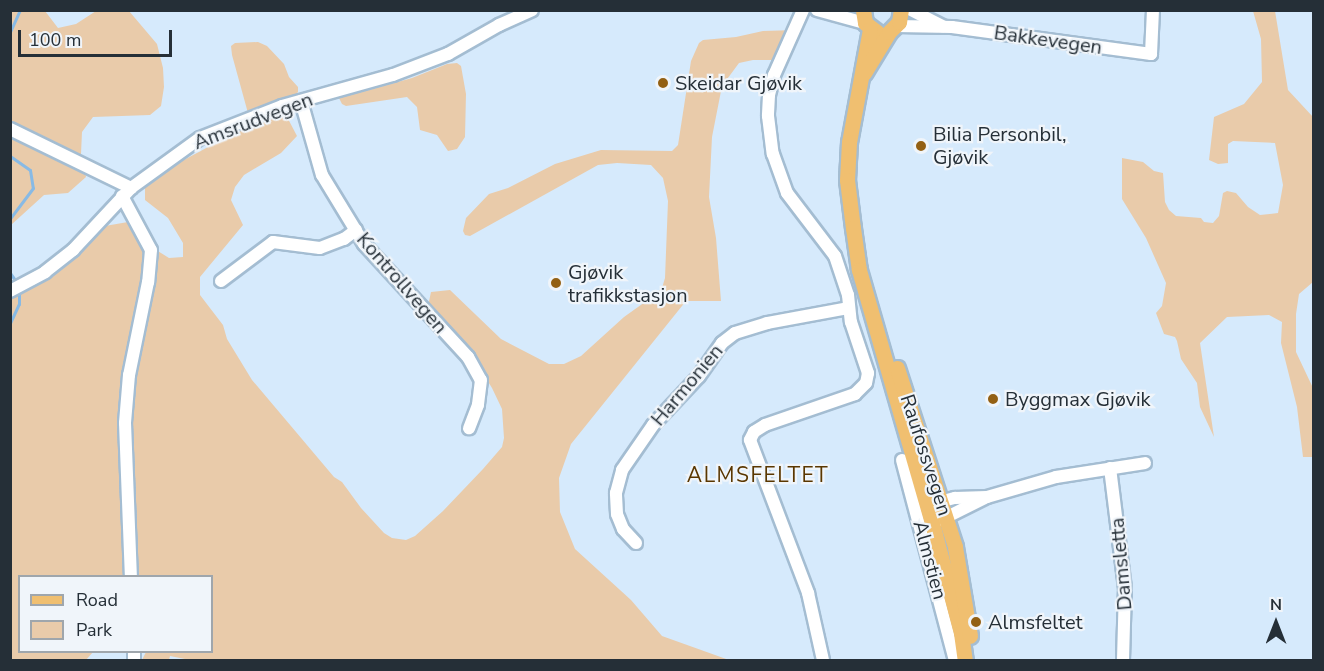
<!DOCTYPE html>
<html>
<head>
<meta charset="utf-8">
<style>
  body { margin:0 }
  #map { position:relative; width:1324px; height:671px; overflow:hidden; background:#d6eafc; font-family:"Nunito Sans",sans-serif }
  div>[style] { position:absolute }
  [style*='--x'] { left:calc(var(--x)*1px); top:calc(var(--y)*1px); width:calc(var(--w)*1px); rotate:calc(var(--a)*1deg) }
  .green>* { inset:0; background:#e9cbaa }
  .stream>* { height:3px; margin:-1.5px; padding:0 1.5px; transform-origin:1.5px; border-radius:1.5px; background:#88bae5 }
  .roads { filter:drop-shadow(2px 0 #a4bdd2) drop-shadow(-2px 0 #a4bdd2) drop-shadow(0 2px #a4bdd2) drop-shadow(0 -2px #a4bdd2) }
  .minor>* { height:12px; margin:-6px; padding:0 6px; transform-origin:6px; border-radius:6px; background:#fff }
  .major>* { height:15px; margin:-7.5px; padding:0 7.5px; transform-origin:7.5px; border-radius:7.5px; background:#f0bf70 }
  .dots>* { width:16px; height:16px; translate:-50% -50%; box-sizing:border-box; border:3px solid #f0f5fa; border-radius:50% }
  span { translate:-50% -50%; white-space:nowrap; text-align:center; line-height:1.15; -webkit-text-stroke:4.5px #f0f5fa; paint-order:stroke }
  .street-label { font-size:20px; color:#252f37 }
  .poi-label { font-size:20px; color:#252f37 }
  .left { translate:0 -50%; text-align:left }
  .neighbourhood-label { font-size:21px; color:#5a3700; letter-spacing:1.5px }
  .frame { position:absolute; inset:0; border:12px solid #252f37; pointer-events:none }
  .legend { position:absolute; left:18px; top:575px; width:195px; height:78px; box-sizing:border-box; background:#f0f5fa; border:2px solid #9fa6ac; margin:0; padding:8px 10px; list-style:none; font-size:18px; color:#252f37 }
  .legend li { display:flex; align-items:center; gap:12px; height:30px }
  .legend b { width:30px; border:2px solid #9fa6ac }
  .north { position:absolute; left:1246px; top:593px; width:60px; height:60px; -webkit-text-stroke:4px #f0f5fa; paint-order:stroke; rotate:0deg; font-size:16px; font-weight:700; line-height:24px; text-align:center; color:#252f37 }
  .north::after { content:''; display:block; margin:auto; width:21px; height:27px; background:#252f37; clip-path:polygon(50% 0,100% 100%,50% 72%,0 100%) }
  .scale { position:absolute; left:18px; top:30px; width:154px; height:27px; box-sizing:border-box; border:3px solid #252f37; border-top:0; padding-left:8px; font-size:18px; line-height:21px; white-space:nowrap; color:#252f37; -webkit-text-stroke:4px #f0f5fa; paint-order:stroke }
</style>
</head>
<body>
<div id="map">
  <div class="green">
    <div style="clip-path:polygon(11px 11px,45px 11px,58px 28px,76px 24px,96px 11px,129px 11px,157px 44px,163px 68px,164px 87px,161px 106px,150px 115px,93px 117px,82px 132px,81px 154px,86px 177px,68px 193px,44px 195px,11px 225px)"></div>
    <div style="clip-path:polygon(1253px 11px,1275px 11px,1288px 90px,1313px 117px,1313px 282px,1299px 294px,1296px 314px,1296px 352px,1313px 388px,1313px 457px,1303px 457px,1297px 407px,1281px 343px,1282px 322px,1269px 315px,1227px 317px,1200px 343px,1214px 437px,1200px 407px,1197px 383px,1181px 359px,1177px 341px,1175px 337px,1164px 334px,1156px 313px,1162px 306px,1166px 283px,1146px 238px,1122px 199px,1122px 158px,1143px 162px,1154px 171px,1163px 173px,1165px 202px,1169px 210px,1176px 216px,1201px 218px,1204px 222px,1213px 223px,1219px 216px,1223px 193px,1227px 191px,1236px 193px,1248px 207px,1260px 215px,1278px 213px,1283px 185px,1275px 143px,1233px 141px,1228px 144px,1228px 163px,1218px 164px,1209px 160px,1214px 117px,1244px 104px,1262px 82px,1261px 39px)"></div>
    <div style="clip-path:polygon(797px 30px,775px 64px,771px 60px,753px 60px,739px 63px,722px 86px,712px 137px,709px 197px,716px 238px,721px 301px,686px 301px,571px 444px,559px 478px,560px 512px,575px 549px,631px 600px,662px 636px,729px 660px,190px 660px,170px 656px,169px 660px,142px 660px,146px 652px,212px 652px,212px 576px,20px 576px,20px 652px,93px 652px,86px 660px,11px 660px,10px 299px,47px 277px,105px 226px,128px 222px,137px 224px,153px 248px,169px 258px,183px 257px,183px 243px,168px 218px,145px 200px,145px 186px,154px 176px,251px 124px,232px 55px,231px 46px,235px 43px,258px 42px,267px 46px,284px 64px,289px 77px,298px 87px,298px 92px,285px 106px,286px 115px,297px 136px,281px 153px,244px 175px,235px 187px,231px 200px,243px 225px,200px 277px,200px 295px,223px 325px,227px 339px,252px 380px,334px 477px,342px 482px,361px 508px,384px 533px,392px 538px,406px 540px,415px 536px,443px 511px,483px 469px,502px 447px,504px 438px,502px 409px,492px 388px,467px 348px,428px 306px,431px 292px,450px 290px,501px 339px,549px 364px,564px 364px,581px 356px,624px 317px,652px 297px,662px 288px,665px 278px,668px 201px,663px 178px,651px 165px,617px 163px,598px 165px,470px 236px,465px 235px,463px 231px,466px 218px,489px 194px,508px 188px,555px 164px,601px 150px,672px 151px,678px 145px,691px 61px,699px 43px,703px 40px,736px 37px,763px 31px)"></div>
    <div style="clip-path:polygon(457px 63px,461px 66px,466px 94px,465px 137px,457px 149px,448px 151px,437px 135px,420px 130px,417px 107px,407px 97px,346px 106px,342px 104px,338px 96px,362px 92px,412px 78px,447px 64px)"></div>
  </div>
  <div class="stream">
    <div style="--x:10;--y:32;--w:24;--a:-66"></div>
    <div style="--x:10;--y:156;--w:24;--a:35"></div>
    <div style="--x:30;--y:170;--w:18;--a:81"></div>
    <div style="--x:33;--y:188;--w:39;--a:127"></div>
    <div style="--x:10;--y:273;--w:14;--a:54"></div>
    <div style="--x:10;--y:323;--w:21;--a:-65"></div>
    <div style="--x:19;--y:304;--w:13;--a:-90"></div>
  </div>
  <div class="roads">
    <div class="minor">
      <div style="--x:803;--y:10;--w:71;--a:114"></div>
      <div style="--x:774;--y:75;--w:21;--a:104"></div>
      <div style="--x:769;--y:95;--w:21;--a:93"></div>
      <div style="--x:768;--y:116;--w:38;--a:83"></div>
      <div style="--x:773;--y:154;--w:41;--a:70.3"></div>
      <div style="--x:787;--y:193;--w:79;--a:52.7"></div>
      <div style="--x:835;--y:256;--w:41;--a:71.6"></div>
      <div style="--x:848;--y:295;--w:27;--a:84"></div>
      <div style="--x:851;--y:322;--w:54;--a:71.6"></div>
      <div style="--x:868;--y:373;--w:10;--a:101"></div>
      <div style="--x:866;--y:383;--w:16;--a:135"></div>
      <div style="--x:855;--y:394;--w:95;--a:161"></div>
      <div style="--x:765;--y:425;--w:13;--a:148"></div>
      <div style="--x:754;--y:432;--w:9;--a:117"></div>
      <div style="--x:750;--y:440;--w:164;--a:69.2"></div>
      <div style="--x:808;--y:593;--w:69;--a:77.4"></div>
      <div style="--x:817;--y:10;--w:50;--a:15.2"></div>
      <div style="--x:911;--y:10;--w:36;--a:27"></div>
      <div style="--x:897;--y:26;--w:55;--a:1"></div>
      <div style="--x:952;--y:27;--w:201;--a:7.7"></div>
      <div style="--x:1151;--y:54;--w:44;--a:-87.4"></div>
      <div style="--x:301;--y:101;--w:77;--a:74.2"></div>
      <div style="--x:322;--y:175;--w:81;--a:58.7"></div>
      <div style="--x:364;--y:244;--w:154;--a:47.4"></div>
      <div style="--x:468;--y:357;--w:26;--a:61"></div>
      <div style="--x:481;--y:380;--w:25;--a:97"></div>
      <div style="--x:478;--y:405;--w:25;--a:111"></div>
      <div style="--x:10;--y:129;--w:135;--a:26"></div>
      <div style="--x:122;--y:196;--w:61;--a:61.8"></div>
      <div style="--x:151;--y:250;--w:32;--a:95"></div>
      <div style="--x:148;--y:282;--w:95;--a:101.5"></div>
      <div style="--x:129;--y:375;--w:48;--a:94.8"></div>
      <div style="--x:125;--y:423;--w:153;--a:87.8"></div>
      <div style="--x:221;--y:281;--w:65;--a:-36.9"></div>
      <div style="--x:273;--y:242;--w:47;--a:7.3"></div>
      <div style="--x:320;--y:248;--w:26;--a:-21"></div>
      <div style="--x:344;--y:239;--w:15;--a:-37"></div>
      <div style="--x:10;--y:291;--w:40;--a:-28"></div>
      <div style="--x:45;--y:272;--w:36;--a:-38"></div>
      <div style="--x:73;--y:250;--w:85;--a:-46.9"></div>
      <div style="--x:131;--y:188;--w:85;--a:-35.9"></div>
      <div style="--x:200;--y:138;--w:88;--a:-21.3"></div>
      <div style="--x:282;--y:106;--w:115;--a:-15.6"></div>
      <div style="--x:393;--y:75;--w:59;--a:-20.9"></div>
      <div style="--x:448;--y:54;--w:59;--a:-29.6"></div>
      <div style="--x:499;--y:25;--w:36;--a:-24"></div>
      <div style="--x:902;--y:460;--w:207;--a:75.2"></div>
      <div style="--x:1110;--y:468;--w:121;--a:82.9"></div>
      <div style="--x:1125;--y:588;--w:72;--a:91.6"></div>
      <div style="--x:932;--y:504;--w:24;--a:-15"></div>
      <div style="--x:955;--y:498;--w:32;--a:-2"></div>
      <div style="--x:987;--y:497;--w:72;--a:-16.2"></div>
      <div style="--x:1056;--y:477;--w:90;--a:-8.9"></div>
      <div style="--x:939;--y:521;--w:51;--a:-26.6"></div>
      <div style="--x:636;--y:543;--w:19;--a:-133"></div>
      <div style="--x:623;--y:529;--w:16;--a:-112"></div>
      <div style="--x:617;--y:514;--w:21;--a:-93"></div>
      <div style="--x:616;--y:493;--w:24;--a:-75"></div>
      <div style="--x:622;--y:470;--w:55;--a:-55.4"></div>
      <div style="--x:653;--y:425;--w:67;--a:-46.8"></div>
      <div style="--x:699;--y:376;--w:40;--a:-55.1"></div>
      <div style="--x:722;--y:343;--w:16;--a:-38"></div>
      <div style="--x:735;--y:333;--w:34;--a:-17"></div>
      <div style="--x:767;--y:323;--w:83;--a:-10.4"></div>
      <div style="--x:134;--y:652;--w:8;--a:90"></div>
    </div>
    <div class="major">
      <div style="--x:863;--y:10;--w:13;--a:81"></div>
      <div style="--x:865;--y:23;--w:15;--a:37"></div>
      <div style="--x:870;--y:29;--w:115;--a:100.5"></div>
      <div style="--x:849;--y:142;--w:38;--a:93"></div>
      <div style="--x:847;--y:180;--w:48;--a:82.9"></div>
      <div style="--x:853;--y:228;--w:42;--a:81.9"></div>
      <div style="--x:859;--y:270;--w:263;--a:73.9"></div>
      <div style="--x:932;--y:523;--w:114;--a:75.2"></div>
      <div style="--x:961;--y:633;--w:27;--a:82"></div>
      <div style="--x:864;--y:73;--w:48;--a:-58.6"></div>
      <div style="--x:889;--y:32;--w:14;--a:-45"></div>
      <div style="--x:899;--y:22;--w:12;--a:-81"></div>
      <div style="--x:897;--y:368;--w:188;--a:72"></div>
      <div style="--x:955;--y:547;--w:90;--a:80.4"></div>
    </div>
  </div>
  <div class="dots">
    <div style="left:663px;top:83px;background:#936013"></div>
    <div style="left:921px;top:146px;background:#936013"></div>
    <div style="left:556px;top:283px;background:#936013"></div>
    <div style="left:993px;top:399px;background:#936013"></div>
    <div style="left:976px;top:622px;background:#936013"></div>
  </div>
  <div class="street-label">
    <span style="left:1048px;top:40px;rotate:8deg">Bakkevegen</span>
    <span style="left:253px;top:121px;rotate:-21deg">Amsrudvegen</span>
    <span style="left:402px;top:283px;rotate:49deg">Kontrollvegen</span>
    <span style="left:687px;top:385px;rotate:-50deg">Harmonien</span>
    <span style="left:926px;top:455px;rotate:72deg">Raufossvegen</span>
    <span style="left:930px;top:560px;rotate:75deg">Almstien</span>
    <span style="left:1121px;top:564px;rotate:-95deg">Damsletta</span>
  </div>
  <div class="poi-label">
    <span class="left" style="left:675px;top:83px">Skeidar Gjøvik</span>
    <span class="left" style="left:933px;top:146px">Bilia Personbil,<br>Gjøvik</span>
    <span class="left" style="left:568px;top:284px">Gjøvik<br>trafikkstasjon</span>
    <span class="left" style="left:1005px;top:399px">Byggmax Gjøvik</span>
    <span class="left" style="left:988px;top:622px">Almsfeltet</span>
  </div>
  <div class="neighbourhood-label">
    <span style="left:758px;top:475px">ALMSFELTET</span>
  </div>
  <div class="frame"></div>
  <ul class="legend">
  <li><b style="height:8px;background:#f0bf70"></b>Road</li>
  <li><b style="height:16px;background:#e9cbaa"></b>Park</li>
  </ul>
  <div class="north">N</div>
  <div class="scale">100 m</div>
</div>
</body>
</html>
